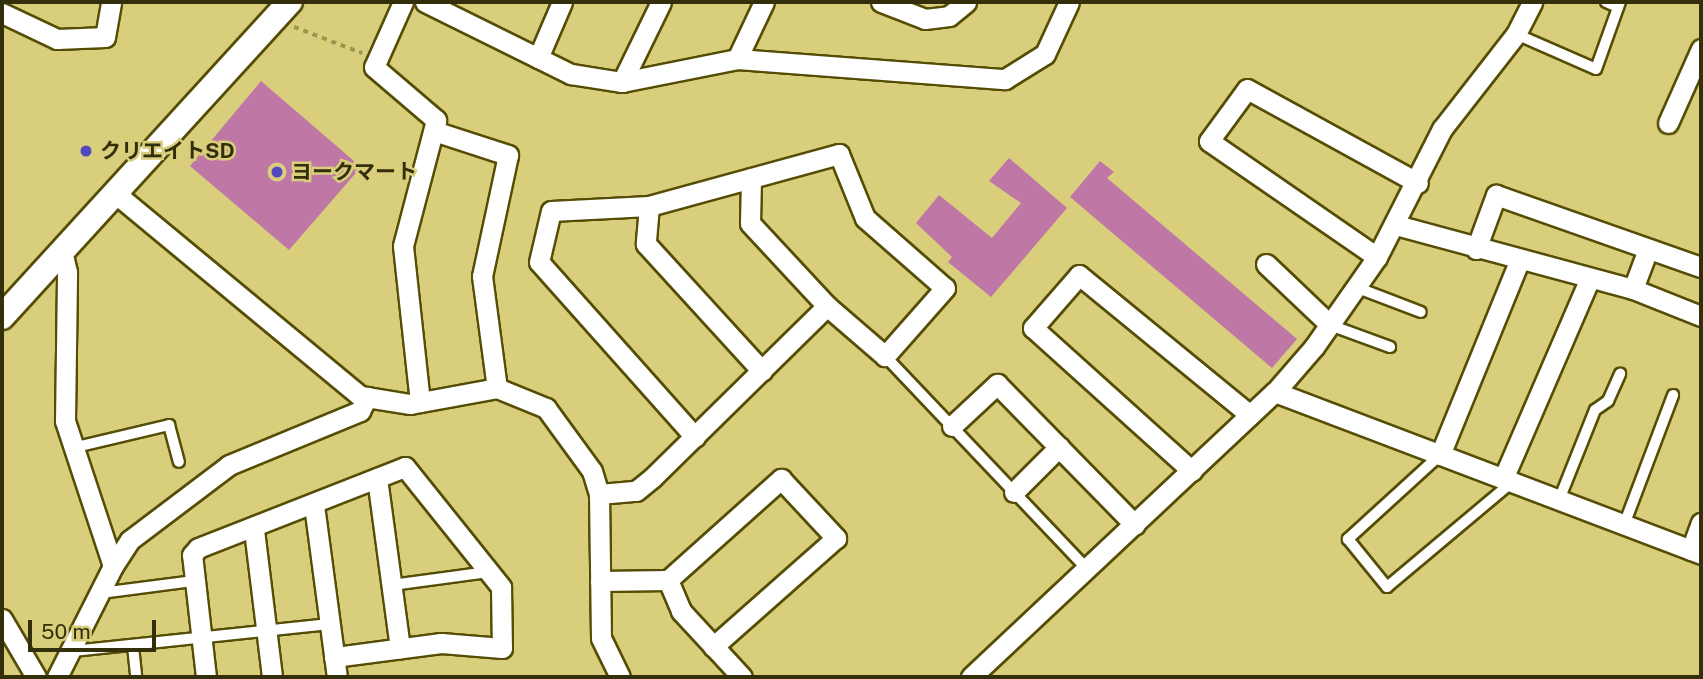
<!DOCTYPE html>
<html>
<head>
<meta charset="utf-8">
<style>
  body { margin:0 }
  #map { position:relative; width:1703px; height:679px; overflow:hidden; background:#d9ce7b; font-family:"Public Sans","Noto Sans JP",sans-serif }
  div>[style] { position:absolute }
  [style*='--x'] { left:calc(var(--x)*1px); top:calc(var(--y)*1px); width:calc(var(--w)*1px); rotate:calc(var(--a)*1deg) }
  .building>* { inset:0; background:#bf78a5 }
  .path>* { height:3.5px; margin-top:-1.75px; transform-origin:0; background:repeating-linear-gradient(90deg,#9e9553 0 5px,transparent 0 10px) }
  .roads { filter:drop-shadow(2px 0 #554d05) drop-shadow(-2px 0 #554d05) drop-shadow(0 2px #554d05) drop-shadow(0 -2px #554d05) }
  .service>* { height:10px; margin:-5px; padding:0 5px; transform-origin:5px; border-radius:5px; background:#fff }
  .minor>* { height:19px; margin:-9.5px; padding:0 9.5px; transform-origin:9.5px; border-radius:9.5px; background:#fff }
  .tertiary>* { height:24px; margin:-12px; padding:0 12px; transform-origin:12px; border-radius:12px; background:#fff }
  .dots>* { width:19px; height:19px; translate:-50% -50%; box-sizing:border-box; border:4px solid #d9ce7b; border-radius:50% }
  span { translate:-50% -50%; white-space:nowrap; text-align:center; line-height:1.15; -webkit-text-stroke:5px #d9ce7b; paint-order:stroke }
  .poi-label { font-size:21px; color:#332f0b; font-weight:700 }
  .left { translate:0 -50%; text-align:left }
  .frame { position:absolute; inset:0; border:4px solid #332f0b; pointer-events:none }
  .scale { position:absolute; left:28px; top:620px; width:128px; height:32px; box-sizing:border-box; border:4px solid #332f0b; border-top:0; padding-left:9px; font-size:21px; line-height:24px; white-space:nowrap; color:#332f0b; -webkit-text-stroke:5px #d9ce7b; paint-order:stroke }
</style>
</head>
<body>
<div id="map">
  <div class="building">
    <div style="clip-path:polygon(261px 81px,361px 167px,289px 250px,190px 166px)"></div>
    <div style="clip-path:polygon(1009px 158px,1067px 208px,991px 297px,948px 262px,952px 257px,916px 223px,939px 195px,992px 238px,1021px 203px,989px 181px)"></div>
    <div style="clip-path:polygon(1100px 161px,1114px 172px,1107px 178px,1297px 339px,1272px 368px,1070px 197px)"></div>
  </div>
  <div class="path">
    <div style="--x:294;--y:27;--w:73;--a:20.9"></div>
  </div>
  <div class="roads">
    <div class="service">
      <div style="--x:1606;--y:2;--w:13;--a:23"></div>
      <div style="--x:1516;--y:34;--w:87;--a:23.6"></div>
      <div style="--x:1596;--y:69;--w:71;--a:-70.3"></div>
      <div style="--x:1358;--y:288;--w:67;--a:20.9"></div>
      <div style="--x:1330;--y:325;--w:64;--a:20.1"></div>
      <div style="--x:885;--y:356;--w:295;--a:46.5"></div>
      <div style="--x:72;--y:448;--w:100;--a:-13.3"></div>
      <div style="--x:169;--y:425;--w:38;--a:75"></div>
      <div style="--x:1440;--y:455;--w:125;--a:137.6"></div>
      <div style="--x:1348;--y:539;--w:62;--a:50.9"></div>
      <div style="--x:1387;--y:587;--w:163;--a:-40"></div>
      <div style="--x:1559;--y:500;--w:97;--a:-68.2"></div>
      <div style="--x:1595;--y:410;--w:16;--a:-35"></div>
      <div style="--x:1608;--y:401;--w:30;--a:-66"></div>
      <div style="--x:1624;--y:525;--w:139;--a:-69.3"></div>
      <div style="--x:392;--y:585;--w:97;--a:-7.7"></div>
      <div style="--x:101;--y:593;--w:94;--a:-7.4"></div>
      <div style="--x:133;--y:646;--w:31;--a:84"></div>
      <div style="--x:73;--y:651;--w:258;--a:-6"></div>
    </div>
    <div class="minor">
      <div style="--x:403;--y:2;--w:71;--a:114"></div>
      <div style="--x:374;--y:67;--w:82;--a:40.5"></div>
      <div style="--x:436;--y:120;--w:130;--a:104.7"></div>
      <div style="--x:403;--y:246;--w:157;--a:83.8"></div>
      <div style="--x:425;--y:2;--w:163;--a:26.3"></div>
      <div style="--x:571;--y:74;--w:52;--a:8.9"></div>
      <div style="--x:622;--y:82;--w:117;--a:-11.3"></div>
      <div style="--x:737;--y:59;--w:269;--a:4.3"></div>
      <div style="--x:1005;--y:79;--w:47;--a:-32"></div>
      <div style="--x:1045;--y:54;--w:57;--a:-65.2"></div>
      <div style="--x:881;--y:2;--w:47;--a:21.1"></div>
      <div style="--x:925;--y:19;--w:24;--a:-7"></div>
      <div style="--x:949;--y:16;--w:22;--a:-39"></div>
      <div style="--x:2;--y:13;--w:61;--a:25.3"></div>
      <div style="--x:57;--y:39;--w:48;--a:-2.4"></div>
      <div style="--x:105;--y:37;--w:36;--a:-80"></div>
      <div style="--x:538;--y:58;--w:61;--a:-66.8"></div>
      <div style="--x:737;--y:59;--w:63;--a:-64.7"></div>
      <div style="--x:622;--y:82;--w:89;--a:-64"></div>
      <div style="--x:1668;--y:123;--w:81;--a:-66"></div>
      <div style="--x:434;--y:131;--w:78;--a:18"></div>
      <div style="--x:508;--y:155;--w:124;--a:102.1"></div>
      <div style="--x:482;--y:276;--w:113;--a:82.4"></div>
      <div style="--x:116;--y:194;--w:317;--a:39.6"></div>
      <div style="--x:360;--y:396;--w:51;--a:9.1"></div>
      <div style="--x:410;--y:404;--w:88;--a:-10.4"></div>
      <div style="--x:497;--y:388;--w:53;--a:22.2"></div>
      <div style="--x:546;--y:408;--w:78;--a:53.9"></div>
      <div style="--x:592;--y:471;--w:24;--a:73"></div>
      <div style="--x:599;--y:494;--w:144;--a:89.2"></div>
      <div style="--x:601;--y:638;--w:43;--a:64"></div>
      <div style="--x:649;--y:206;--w:38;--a:95"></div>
      <div style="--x:646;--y:244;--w:172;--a:47.6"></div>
      <div style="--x:1396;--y:225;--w:245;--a:15.1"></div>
      <div style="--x:1633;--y:289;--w:73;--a:21.7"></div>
      <div style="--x:1476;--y:249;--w:58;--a:-69.7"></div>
      <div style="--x:1496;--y:195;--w:217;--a:19.4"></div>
      <div style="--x:1377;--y:257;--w:204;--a:-145.4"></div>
      <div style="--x:1209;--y:141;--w:64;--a:-53.8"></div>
      <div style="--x:1247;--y:89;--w:195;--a:28.8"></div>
      <div style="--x:1266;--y:264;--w:88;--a:43.6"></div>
      <div style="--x:1633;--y:289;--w:43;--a:-69.4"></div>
      <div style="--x:1275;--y:392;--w:456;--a:20.8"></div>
      <div style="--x:952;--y:426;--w:62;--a:-43"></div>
      <div style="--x:997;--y:384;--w:197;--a:45.6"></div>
      <div style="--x:695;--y:437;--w:234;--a:-131.7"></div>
      <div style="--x:539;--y:262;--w:52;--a:-76.8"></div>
      <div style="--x:551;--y:211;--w:98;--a:-2.9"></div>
      <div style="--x:649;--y:206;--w:197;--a:-15.3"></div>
      <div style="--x:839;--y:154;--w:69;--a:67.9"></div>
      <div style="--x:865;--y:218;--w:106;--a:41.2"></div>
      <div style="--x:945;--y:288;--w:91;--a:131.4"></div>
      <div style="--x:885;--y:356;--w:77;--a:-139.2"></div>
      <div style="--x:827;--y:306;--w:113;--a:-132.9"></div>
      <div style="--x:750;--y:223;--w:45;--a:-88.7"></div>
      <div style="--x:1440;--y:455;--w:209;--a:-67.8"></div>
      <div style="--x:1192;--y:471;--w:214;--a:-138"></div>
      <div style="--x:1033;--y:328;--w:70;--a:-49"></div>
      <div style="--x:1079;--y:275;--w:221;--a:39.3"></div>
      <div style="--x:377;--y:478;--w:172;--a:82.3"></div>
      <div style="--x:1503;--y:479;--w:219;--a:-66.6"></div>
      <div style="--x:1014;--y:492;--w:64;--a:-45"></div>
      <div style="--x:599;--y:494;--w:37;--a:-5"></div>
      <div style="--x:636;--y:491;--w:22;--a:-39"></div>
      <div style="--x:653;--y:477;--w:244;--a:-44.5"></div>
      <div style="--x:314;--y:505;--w:174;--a:82.4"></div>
      <div style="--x:254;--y:530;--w:148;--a:83"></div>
      <div style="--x:1691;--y:550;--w:29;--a:-70"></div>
      <div style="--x:113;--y:566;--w:31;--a:-57"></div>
      <div style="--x:130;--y:540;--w:124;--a:-37.1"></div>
      <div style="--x:229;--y:465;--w:142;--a:-22.4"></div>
      <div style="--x:360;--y:411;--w:16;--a:-63"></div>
      <div style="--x:668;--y:580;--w:34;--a:67"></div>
      <div style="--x:681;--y:611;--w:90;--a:47.3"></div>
      <div style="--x:600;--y:581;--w:68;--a:-0.8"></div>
      <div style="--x:668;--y:580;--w:152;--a:-41.8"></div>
      <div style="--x:781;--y:479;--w:81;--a:47"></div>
      <div style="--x:836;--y:538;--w:164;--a:138.5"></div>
      <div style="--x:2;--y:619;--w:67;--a:59.6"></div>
      <div style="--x:57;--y:677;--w:124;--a:-63.2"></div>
      <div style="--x:113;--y:566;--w:153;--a:-108.3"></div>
      <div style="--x:65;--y:421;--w:149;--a:-89.2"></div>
      <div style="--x:67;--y:272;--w:22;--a:-103"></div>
      <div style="--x:206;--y:677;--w:123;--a:-96.5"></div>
      <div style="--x:192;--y:555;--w:9;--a:-49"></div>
      <div style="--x:198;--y:548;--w:222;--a:-21.4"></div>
      <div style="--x:405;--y:467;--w:154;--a:51.3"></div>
      <div style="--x:501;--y:587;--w:61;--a:89.1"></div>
      <div style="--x:502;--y:648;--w:61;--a:-175.3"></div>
      <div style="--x:441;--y:643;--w:108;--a:172.5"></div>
      <div style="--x:971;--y:677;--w:417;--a:-43.2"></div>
      <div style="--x:1275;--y:392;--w:60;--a:-49.1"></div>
      <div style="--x:1314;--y:347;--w:110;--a:-55"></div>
      <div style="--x:1377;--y:257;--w:144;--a:-63.1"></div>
      <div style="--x:1442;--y:129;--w:120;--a:-52.1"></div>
      <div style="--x:1516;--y:34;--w:36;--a:-63"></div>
    </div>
    <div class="tertiary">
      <div style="--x:2;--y:317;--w:427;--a:-47.6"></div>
    </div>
  </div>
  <div class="dots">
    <div style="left:86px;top:151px;background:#5347be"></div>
    <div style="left:277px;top:172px;background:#5347be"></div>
  </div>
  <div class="poi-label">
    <span class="left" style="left:100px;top:151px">クリエイトSD</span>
    <span class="left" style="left:291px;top:172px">ヨークマート</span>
  </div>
  <div class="frame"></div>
  <div class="scale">50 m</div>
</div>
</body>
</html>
